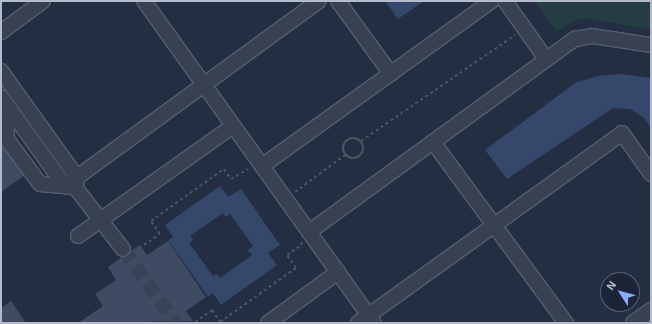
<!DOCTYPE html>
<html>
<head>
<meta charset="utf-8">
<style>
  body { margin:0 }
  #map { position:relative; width:652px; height:324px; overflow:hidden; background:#232e43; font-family:"Exo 2",sans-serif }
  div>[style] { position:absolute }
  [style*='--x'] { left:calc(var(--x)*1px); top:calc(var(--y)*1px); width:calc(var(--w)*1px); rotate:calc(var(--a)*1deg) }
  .green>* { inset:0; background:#253e43 }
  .water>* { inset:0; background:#35486b }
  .building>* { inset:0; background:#3f4b63 }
  .minor-tunnel>* { height:14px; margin-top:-7px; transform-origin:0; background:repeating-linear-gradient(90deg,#394358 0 14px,transparent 0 21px) }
  .path>* { height:2px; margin-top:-1px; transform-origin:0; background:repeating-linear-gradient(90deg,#435b60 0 3px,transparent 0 6px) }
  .path>.ring { margin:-1px; padding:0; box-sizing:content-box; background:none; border:2px solid #435b60; border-radius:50% }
  .roads { filter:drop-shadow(1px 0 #555e6f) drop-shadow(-1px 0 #555e6f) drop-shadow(0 1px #555e6f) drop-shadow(0 -1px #555e6f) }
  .minor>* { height:14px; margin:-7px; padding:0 7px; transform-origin:7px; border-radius:7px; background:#384152 }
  span { translate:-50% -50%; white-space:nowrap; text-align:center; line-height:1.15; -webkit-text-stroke:3px #1c2537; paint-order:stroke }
  .frame { position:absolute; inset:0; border:2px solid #b4bccc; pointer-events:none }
  .north { position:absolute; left:600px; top:272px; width:40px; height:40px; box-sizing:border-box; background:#1c2537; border:1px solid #596173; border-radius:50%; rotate:306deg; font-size:11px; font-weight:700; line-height:16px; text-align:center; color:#b4bccc }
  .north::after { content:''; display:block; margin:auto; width:14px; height:18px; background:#87acff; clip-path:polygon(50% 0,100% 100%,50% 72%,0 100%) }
</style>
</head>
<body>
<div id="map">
  <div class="green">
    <div style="clip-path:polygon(534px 1px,651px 1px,651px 30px,588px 18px,576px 20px,557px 31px)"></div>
  </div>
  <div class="water">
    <div style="clip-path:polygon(385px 1px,424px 1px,398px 19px)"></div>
    <div style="clip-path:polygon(620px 74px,651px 78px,651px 128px,644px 118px,630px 109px,613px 108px,507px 179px,485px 150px,575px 83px,598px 76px)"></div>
    <div style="clip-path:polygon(evenodd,220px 186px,228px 197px,241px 189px,280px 245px,268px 253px,277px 265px,221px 305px,213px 293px,208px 297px,168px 240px,173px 237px,165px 225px,220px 186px,223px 213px,225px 217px,230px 214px,253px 246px,248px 250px,252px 255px,220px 278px,217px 274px,213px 276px,189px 243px,193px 240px,190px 236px,223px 213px)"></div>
  </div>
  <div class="building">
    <div style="clip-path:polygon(6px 142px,28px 173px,1px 192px,1px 146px)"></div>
    <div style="clip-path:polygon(168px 241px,206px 297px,186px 311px,193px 321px,78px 323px,103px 306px,95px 294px,116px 280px,108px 267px,140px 245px,147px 255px)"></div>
    <div style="clip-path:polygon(11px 301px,26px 323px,1px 323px,1px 308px)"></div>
  </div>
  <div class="minor-tunnel">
    <div style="--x:123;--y:249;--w:91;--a:54.4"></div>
  </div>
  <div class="path">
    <div class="ring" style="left:343px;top:138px;width:18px;height:18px"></div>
    <div style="--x:361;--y:141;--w:187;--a:-34.5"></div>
    <div style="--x:295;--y:192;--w:62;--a:-36.5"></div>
    <div style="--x:144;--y:245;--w:19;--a:-35"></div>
    <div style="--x:160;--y:234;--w:16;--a:-125"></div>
    <div style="--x:151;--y:221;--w:90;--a:-35.5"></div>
    <div style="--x:224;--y:169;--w:12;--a:55"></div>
    <div style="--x:231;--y:179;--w:20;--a:-30"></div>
    <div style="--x:195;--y:322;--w:21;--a:-35"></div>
    <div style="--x:212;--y:310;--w:14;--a:56"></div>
    <div style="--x:220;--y:322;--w:93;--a:-35.4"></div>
    <div style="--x:296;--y:268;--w:16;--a:-125"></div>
    <div style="--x:287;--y:255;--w:18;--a:-34"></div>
    <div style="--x:302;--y:245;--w:3;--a:-108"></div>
  </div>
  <div class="roads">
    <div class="minor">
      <div style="--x:144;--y:1;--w:203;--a:54.4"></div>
      <div style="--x:262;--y:166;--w:283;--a:-35.7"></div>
      <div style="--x:338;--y:1;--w:90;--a:54"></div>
      <div style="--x:505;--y:1;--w:71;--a:54.7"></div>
      <div style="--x:1;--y:32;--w:52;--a:-36.4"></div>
      <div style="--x:1;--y:71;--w:130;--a:54.4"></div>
      <div style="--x:77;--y:177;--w:9;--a:96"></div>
      <div style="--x:1;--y:97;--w:110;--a:54.3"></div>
      <div style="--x:10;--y:109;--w:29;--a:98"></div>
      <div style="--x:6;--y:138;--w:57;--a:53.5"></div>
      <div style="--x:40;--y:184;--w:35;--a:5"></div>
      <div style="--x:75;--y:187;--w:78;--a:52.3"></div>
      <div style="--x:433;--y:142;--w:225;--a:53.7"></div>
      <div style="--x:262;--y:166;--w:81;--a:54.5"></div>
      <div style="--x:65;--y:186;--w:314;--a:-36.1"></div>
      <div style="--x:78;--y:236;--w:190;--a:-35.4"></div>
      <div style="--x:268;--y:323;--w:87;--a:-36.1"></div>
      <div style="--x:358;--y:323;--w:325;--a:-35.7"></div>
      <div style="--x:622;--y:133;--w:50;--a:54.7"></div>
      <div style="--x:374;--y:323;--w:112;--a:-125.5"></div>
      <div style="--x:309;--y:232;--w:329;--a:-36"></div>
      <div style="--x:575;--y:39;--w:17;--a:-10"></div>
      <div style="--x:592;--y:36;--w:60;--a:8.7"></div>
      <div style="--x:633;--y:323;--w:22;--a:-36"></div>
    </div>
  </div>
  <div class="frame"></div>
  <div class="north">N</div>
</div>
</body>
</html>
